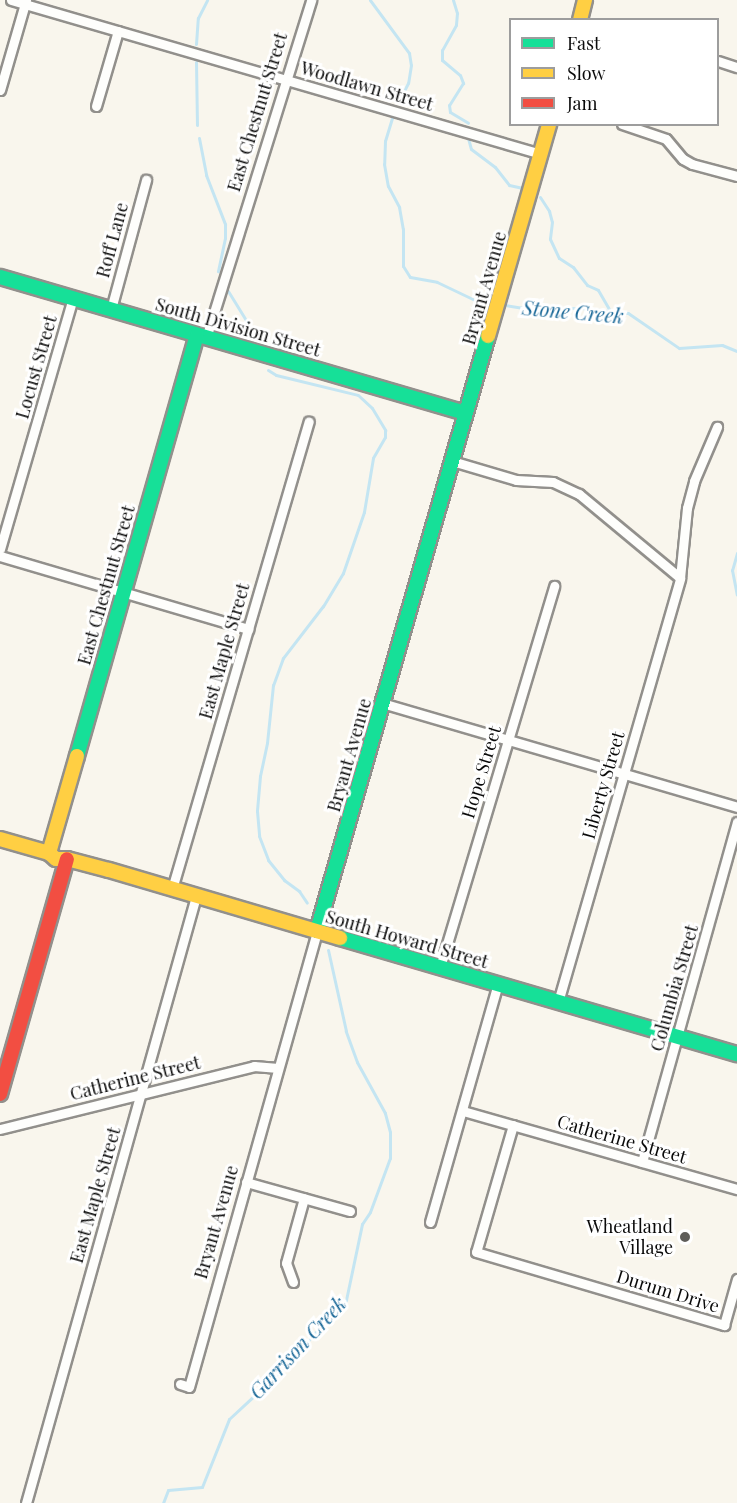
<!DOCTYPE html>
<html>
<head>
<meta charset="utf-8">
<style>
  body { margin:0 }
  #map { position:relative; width:737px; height:1503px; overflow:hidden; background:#f9f6ed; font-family:"Playfair Display",serif }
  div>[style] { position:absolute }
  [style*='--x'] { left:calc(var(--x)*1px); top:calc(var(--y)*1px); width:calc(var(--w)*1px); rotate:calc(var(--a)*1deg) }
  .stream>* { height:3px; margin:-1.5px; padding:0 1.5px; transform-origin:1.5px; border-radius:1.5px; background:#c4e5f2 }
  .roads { filter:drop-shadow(2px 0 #92908c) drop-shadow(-2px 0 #92908c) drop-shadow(0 2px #92908c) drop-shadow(0 -2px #92908c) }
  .street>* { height:9px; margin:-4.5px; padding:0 4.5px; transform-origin:4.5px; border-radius:4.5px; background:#fefefc }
  .fast>* { height:14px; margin:-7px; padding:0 7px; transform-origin:7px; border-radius:7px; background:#16e098 }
  .slow>* { height:14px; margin:-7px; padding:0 7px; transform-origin:7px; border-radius:7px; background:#ffcf43 }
  .jam>* { height:14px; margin:-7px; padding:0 7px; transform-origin:7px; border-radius:7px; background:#f24e42 }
  .dots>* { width:16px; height:16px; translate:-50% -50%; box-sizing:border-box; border:3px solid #fff; border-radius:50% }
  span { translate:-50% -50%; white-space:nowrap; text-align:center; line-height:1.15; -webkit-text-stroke:6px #fff; paint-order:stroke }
  .street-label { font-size:18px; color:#0a0a0a }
  .poi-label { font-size:18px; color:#0a0a0a }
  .right { translate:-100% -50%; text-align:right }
  .water-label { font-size:20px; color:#186797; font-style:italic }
  .legend { position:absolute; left:509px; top:18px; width:210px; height:108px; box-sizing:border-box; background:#fff; border:2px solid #9d9d9d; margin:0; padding:8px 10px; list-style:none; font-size:18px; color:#0a0a0a }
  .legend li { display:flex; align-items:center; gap:12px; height:30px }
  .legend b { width:30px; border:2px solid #9d9d9d }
</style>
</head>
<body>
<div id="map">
  <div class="stream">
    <div style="--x:370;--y:0;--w:66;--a:53.7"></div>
    <div style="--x:409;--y:53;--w:12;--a:81"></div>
    <div style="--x:411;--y:65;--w:18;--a:99"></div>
    <div style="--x:408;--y:83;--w:20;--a:117"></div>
    <div style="--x:453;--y:0;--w:14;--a:73"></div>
    <div style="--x:457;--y:13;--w:12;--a:95"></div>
    <div style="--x:456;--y:25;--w:29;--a:119"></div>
    <div style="--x:442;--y:50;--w:10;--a:90"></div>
    <div style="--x:442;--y:60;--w:23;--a:40"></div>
    <div style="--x:460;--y:75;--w:9;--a:69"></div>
    <div style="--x:463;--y:83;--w:26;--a:122"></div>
    <div style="--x:449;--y:105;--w:7;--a:82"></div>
    <div style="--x:450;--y:112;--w:21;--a:31"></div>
    <div style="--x:196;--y:44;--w:26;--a:-86"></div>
    <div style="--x:198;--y:18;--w:20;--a:-63"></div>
    <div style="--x:196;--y:62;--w:63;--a:89.1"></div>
    <div style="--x:392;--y:118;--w:24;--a:107"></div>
    <div style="--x:385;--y:141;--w:23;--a:92"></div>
    <div style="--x:384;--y:164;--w:22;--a:80"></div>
    <div style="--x:388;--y:186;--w:24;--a:62"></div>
    <div style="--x:399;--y:207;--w:22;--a:80"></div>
    <div style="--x:403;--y:229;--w:37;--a:90"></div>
    <div style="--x:403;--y:266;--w:13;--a:58"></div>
    <div style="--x:410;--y:277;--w:27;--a:10"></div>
    <div style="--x:437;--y:282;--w:47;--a:25.5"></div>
    <div style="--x:479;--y:302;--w:9;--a:-6"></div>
    <div style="--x:199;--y:138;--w:38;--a:79"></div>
    <div style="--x:206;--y:175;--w:53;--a:68.8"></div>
    <div style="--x:225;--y:224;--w:14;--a:90"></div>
    <div style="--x:225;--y:238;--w:34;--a:102"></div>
    <div style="--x:468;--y:138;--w:11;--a:75"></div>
    <div style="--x:471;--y:149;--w:30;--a:37"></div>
    <div style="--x:495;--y:167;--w:23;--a:52"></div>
    <div style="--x:509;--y:185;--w:14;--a:12"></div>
    <div style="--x:540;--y:197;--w:17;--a:57"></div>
    <div style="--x:549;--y:211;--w:11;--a:75"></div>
    <div style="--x:552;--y:222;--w:17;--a:97"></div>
    <div style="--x:550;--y:239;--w:21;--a:65"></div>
    <div style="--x:559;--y:258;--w:17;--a:33"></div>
    <div style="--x:573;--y:267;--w:23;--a:52"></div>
    <div style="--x:587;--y:285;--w:12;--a:24"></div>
    <div style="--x:598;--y:290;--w:24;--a:60"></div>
    <div style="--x:228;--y:291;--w:55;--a:58.3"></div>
    <div style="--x:505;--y:305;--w:25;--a:9"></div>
    <div style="--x:530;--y:309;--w:51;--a:-1.1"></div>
    <div style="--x:581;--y:308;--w:47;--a:6.1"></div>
    <div style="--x:628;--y:313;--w:62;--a:34.5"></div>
    <div style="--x:679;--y:348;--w:43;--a:-4"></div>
    <div style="--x:722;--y:345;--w:16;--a:22"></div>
    <div style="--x:268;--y:370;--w:9;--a:32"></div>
    <div style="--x:276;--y:375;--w:84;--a:13.7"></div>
    <div style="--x:358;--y:395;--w:19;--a:43"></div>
    <div style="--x:372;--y:408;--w:26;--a:59"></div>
    <div style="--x:385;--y:430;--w:7;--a:90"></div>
    <div style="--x:385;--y:437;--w:24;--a:120"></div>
    <div style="--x:373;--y:458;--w:55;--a:99.5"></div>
    <div style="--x:364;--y:512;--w:65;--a:109"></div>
    <div style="--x:343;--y:573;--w:39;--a:121"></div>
    <div style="--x:323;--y:606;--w:66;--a:127.6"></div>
    <div style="--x:283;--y:658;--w:29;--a:110"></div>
    <div style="--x:273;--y:685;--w:58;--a:95.9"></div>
    <div style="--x:267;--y:743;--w:34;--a:102"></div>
    <div style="--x:260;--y:776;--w:35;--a:95"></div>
    <div style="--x:257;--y:811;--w:25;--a:85"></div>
    <div style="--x:259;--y:836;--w:26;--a:69"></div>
    <div style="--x:268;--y:860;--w:26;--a:51"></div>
    <div style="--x:284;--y:880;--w:19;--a:36"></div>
    <div style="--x:299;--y:891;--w:14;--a:56"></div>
    <div style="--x:737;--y:553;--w:18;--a:106"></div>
    <div style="--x:732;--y:570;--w:25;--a:79"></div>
    <div style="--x:163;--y:1503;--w:14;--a:-69"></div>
    <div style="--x:168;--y:1490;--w:34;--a:-5"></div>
    <div style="--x:202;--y:1487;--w:73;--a:-68.3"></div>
    <div style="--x:229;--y:1419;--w:76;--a:-42.9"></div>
    <div style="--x:285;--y:1367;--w:55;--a:-48.7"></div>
    <div style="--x:321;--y:1326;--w:21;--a:-39"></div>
    <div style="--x:337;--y:1313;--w:16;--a:-55"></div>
    <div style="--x:346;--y:1300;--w:78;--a:-78.1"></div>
    <div style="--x:362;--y:1224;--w:14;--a:-56"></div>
    <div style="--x:370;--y:1212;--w:58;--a:-69.7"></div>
    <div style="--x:390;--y:1158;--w:26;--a:-90"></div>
    <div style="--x:390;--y:1132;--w:20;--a:-105"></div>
    <div style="--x:385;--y:1113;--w:58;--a:-118.8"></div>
    <div style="--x:357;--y:1062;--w:33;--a:-110"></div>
    <div style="--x:346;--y:1031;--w:83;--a:-102.5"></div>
  </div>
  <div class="roads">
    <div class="street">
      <div style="--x:11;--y:0;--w:552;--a:16.2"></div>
      <div style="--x:718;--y:61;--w:20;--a:18"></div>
      <div style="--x:0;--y:90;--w:94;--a:-73.9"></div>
      <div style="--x:96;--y:106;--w:78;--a:-73.7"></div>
      <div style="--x:622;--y:124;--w:46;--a:18.8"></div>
      <div style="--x:666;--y:139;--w:26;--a:50"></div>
      <div style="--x:683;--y:159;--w:10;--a:29"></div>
      <div style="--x:692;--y:164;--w:47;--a:14.9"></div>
      <div style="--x:111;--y:309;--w:134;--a:-74.8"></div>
      <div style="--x:206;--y:338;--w:354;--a:-72.7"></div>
      <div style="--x:452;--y:461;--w:67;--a:16.5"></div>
      <div style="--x:516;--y:480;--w:37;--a:3"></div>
      <div style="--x:553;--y:482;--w:29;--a:25"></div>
      <div style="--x:579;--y:494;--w:131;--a:39.7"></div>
      <div style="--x:0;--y:549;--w:261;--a:-73.8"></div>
      <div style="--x:0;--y:556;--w:259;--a:16.4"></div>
      <div style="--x:382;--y:703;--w:370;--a:16.3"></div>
      <div style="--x:172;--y:889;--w:487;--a:-73.7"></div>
      <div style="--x:440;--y:967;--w:398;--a:-73.3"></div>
      <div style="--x:558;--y:1002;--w:441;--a:-73.9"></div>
      <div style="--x:680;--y:578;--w:70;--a:-84.3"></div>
      <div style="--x:687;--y:508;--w:28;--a:-75"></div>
      <div style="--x:694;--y:481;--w:59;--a:-66.9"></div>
      <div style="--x:463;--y:1111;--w:285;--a:15.9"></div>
      <div style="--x:513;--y:1125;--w:132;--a:106.2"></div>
      <div style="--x:476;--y:1252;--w:259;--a:16.4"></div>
      <div style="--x:724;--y:1325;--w:48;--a:-74.2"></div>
      <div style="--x:0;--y:1129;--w:262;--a:-13.9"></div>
      <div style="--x:254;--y:1066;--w:24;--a:5"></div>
      <div style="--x:642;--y:1162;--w:353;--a:-74.4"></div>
      <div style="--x:246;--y:1182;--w:108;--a:15.6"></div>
      <div style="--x:430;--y:1222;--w:248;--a:-74.1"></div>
      <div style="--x:293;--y:1282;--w:20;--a:-110"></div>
      <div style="--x:286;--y:1263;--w:67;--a:-74.5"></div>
      <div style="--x:180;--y:1384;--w:9;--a:18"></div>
      <div style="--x:189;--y:1387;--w:474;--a:-74.3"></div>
      <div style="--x:26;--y:1503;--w:630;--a:-74.35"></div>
    </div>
    <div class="fast">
      <div style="--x:0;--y:277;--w:485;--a:16.3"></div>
      <div style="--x:77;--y:756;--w:438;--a:-74.1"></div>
      <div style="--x:317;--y:931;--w:619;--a:-73.97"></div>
      <div style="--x:340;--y:938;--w:414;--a:16.3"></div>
    </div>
    <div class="slow">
      <div style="--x:580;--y:20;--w:21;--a:-76"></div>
      <div style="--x:488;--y:336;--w:221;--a:-73.9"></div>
      <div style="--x:77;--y:756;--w:101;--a:106.1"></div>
      <div style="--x:49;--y:853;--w:9;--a:41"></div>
      <div style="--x:56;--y:859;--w:11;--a:0"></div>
      <div style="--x:67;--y:859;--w:43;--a:14.7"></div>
      <div style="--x:109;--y:870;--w:241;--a:16.4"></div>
      <div style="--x:0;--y:839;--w:51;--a:15.9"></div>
    </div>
    <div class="jam">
      <div style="--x:0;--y:1094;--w:244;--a:-74.1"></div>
    </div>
  </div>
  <div class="dots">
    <div style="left:685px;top:1237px;background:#5e5d59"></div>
  </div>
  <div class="street-label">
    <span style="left:367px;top:86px;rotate:16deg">Woodlawn Street</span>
    <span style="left:257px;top:112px;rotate:-73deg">East Chestnut Street</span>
    <span style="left:112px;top:240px;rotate:-75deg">Roff Lane</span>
    <span style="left:484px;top:288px;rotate:-74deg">Bryant Avenue</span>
    <span style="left:238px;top:327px;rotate:16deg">South Division Street</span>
    <span style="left:36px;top:367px;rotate:-74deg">Locust Street</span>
    <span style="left:106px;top:585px;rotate:-74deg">East Chestnut Street</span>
    <span style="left:224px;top:651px;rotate:-74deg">East Maple Street</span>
    <span style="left:349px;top:755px;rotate:-74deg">Bryant Avenue</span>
    <span style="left:481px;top:772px;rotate:-73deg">Hope Street</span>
    <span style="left:603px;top:785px;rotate:-74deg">Liberty Street</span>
    <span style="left:407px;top:939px;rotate:16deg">South Howard Street</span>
    <span style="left:674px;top:988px;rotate:-74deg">Columbia Street</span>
    <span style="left:135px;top:1078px;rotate:-14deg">Catherine Street</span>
    <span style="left:622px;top:1139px;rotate:16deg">Catherine Street</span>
    <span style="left:95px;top:1195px;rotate:-74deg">East Maple Street</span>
    <span style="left:216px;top:1222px;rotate:-74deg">Bryant Avenue</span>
    <span style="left:668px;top:1291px;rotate:17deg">Durum Drive</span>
  </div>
  <div class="poi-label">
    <span class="right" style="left:673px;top:1237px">Wheatland<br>Village</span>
  </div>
  <div class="water-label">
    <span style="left:573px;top:311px;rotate:5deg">Stone Creek</span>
    <span style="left:297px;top:1347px;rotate:-47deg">Garrison Creek</span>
  </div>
  <ul class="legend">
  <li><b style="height:8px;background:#16e098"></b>Fast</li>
  <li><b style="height:8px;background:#ffcf43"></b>Slow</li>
  <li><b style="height:8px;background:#f24e42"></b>Jam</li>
  </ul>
</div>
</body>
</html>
